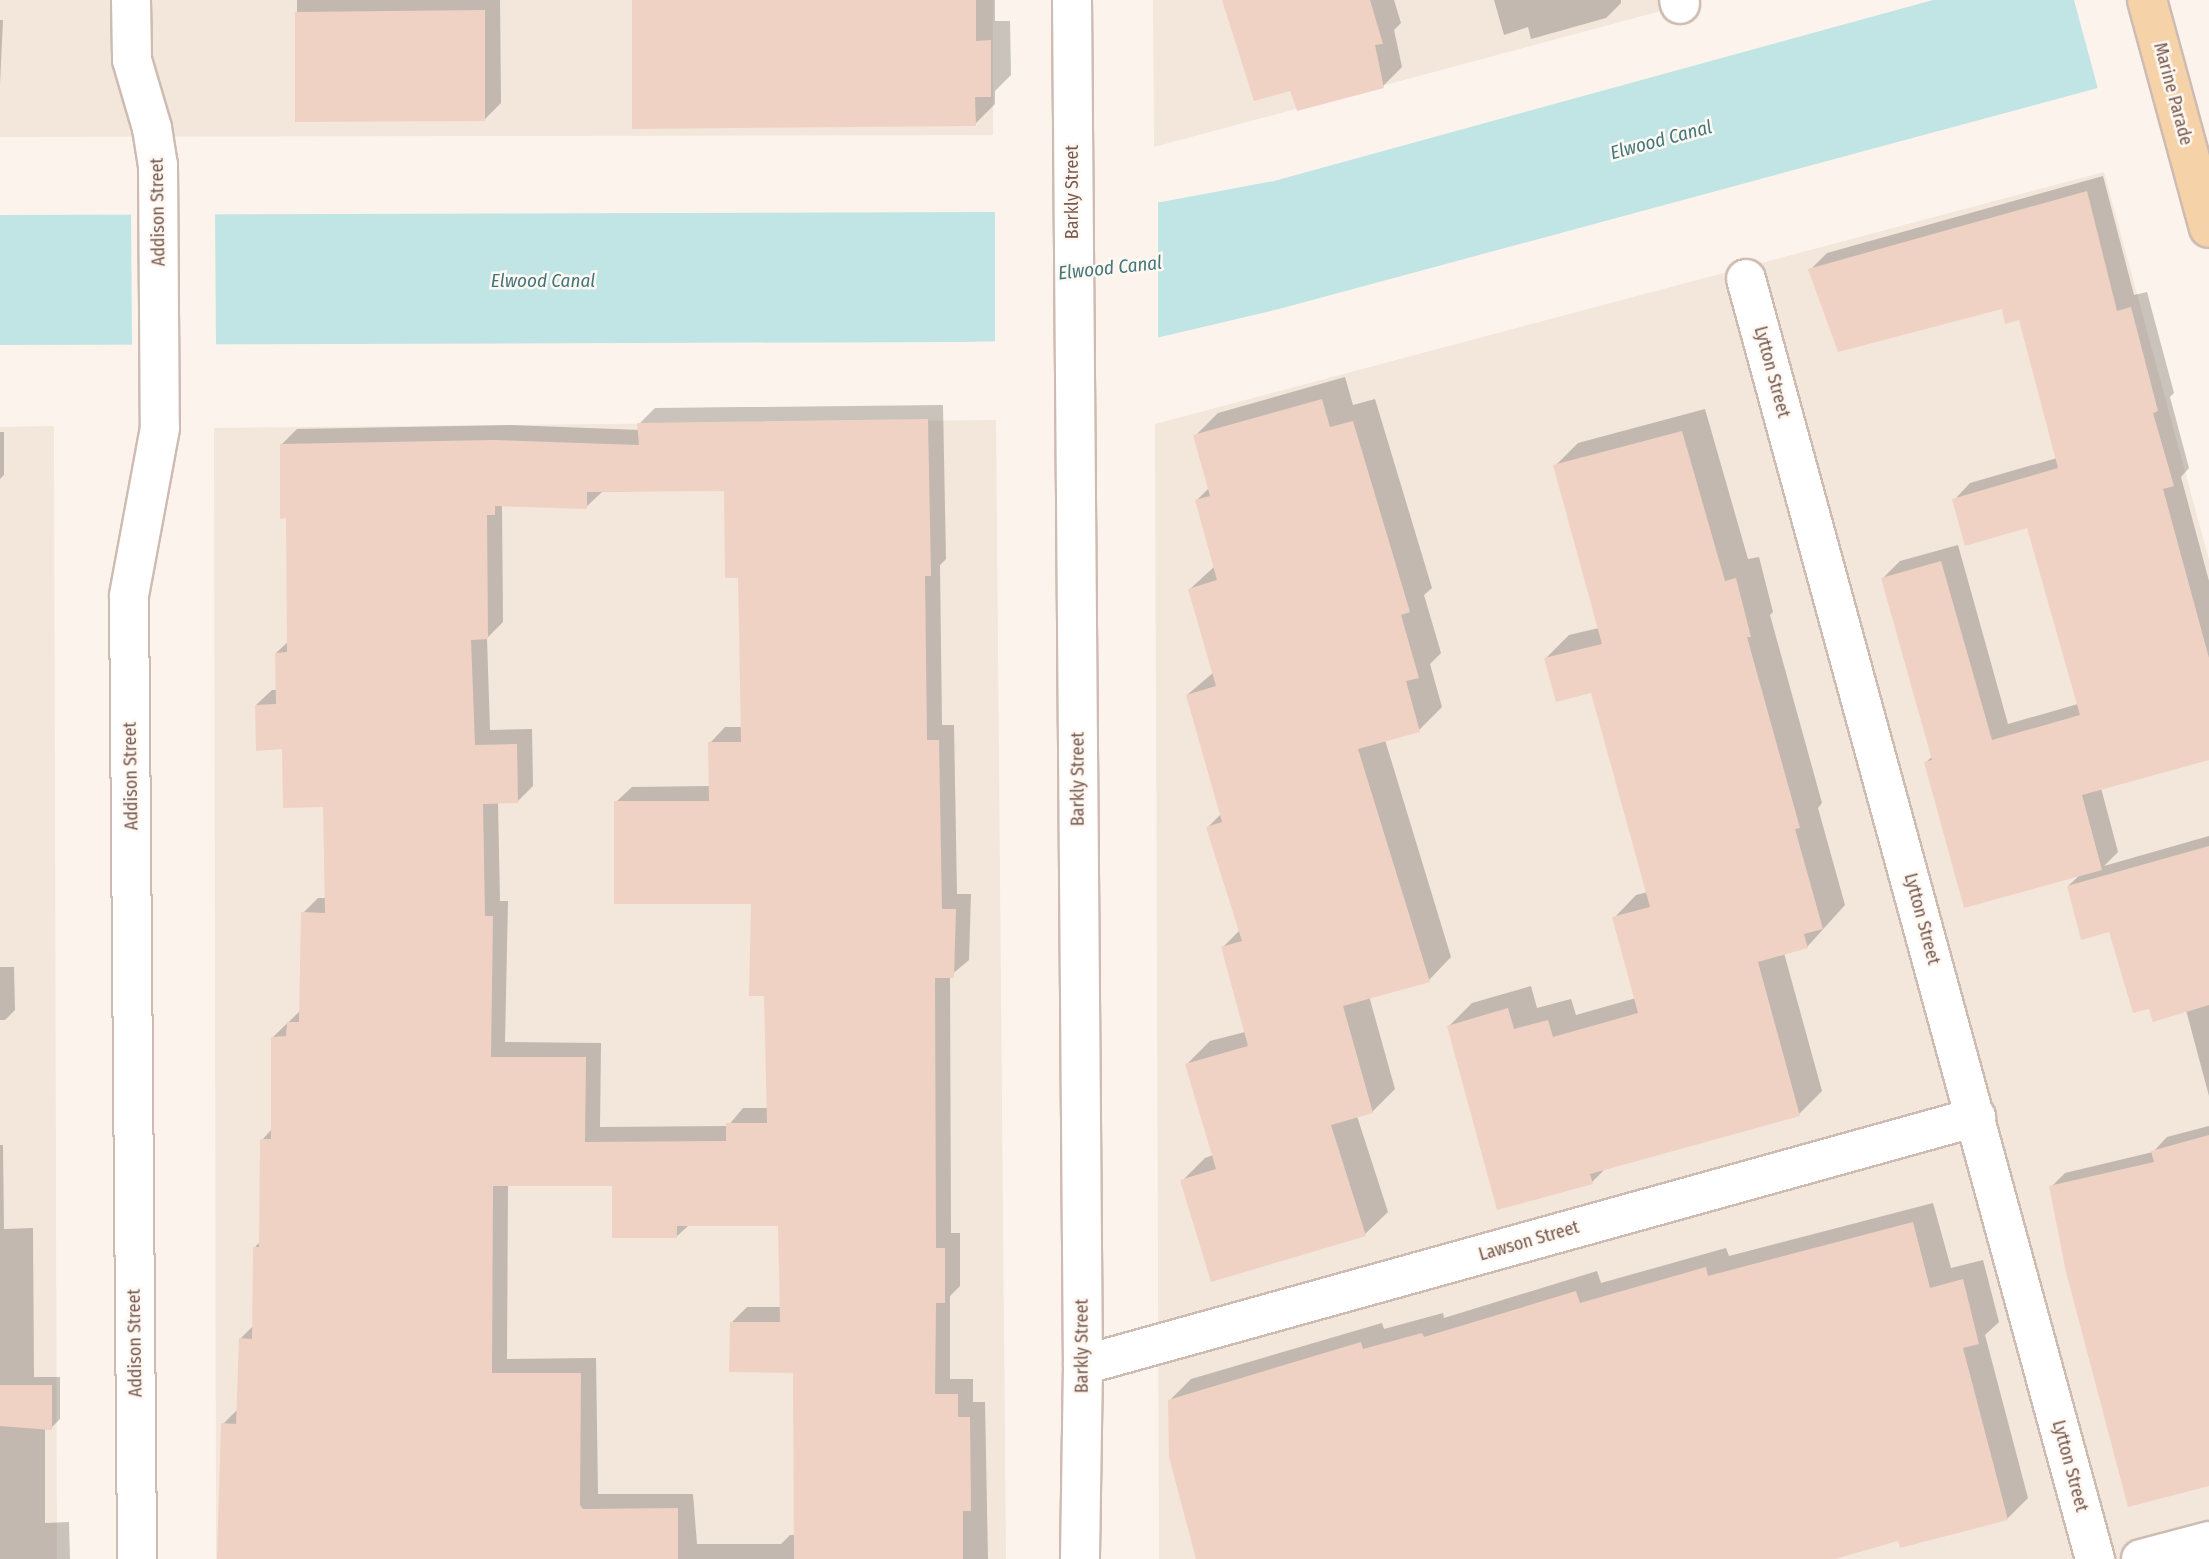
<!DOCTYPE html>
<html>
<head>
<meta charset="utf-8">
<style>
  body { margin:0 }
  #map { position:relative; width:2209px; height:1559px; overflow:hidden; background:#fcf4ec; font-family:"Fira Sans Condensed",sans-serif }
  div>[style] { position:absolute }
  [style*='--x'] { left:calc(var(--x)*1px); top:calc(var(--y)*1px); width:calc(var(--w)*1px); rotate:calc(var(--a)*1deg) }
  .residential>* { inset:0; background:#f3e6db }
  .water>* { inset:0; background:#c1e4e5 }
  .pier>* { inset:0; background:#fcf4ec }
  .shadow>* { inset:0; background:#0003 }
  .building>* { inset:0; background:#f0d2c5 }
  .roads { filter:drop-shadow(2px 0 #cebbb1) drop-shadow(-2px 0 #cebbb1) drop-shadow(0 2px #cebbb1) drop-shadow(0 -2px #cebbb1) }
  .street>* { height:38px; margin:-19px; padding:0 19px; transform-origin:19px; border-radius:19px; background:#fff }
  .secondary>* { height:38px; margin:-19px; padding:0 19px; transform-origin:19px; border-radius:19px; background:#fff }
  .primary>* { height:38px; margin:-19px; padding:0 19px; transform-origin:19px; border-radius:19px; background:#f6d2a9 }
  span { translate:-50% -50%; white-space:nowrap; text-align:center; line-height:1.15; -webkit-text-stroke:5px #fef8f3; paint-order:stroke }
  .street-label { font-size:18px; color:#77594f }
  .water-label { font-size:19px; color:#43767a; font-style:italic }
</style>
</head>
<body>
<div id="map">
  <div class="residential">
    <div style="clip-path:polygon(0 0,993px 0,993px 135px,0 137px)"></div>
    <div style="clip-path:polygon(1153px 0,1702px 0,1154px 147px)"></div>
    <div style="clip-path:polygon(2104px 172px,2209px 560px,2209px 1559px,1159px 1559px,1155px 424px)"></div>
    <div style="clip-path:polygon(996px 420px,1006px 1559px,216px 1559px,214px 428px)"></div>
    <div style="clip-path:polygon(54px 426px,57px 1559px,0 1559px,0 427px)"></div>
  </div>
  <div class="water">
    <div style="clip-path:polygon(1933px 0,2209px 0,2209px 58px,1279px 309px,1156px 338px,963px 342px,0 345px,0 215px,995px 212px,1161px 202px,1274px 181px)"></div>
  </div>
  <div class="pier">
    <div style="clip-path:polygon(2074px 0,2209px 0,2209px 61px,2098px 89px)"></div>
    <div style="clip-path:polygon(1158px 199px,1158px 341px,995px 345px,995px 208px)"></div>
    <div style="clip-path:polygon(131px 211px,215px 211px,216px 348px,132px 348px)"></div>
  </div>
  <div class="shadow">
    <div style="clip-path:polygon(297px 0,500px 0,501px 103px,485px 119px,297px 120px)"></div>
    <div style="clip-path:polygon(634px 0,995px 0,995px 21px,1010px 21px,1011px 75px,995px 91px,995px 104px,975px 124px)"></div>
    <div style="clip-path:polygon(1224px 0,1394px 0,1401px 23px,1394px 30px,1402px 67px,1383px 86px)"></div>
    <div style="clip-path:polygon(1494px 0,1621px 0,1621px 3px,1606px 18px,1531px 39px,1528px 27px,1504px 35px)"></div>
    <div style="clip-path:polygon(0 20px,3px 20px,0 84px)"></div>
    <div style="clip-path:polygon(2103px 176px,2134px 295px,2147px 292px,2174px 393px,2170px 397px,2189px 468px,2181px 477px,2209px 581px,2209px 758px,2101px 788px,2118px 852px,2104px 866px,2209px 836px,2209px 1096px,2186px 1010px,2150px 1007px,2110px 930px,2068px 886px,2081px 874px,1926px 762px,1933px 756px,1883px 578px,1900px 561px,1958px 545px,2008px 724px,2078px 704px,2028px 526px,1954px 500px,1970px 483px,2057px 458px,2020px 318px,2003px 307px,1810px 270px,1827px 253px)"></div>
    <div style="clip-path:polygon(1345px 377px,1353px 405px,1375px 399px,1432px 588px,1424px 595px,1441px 653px,1430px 664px,1442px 707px,1419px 730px,1385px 740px,1451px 957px,1429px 980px,1369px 996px,1395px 1089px,1372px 1112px,1357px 1116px,1388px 1212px,1365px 1234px,1182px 1181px,1205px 1158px,1213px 1155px,1187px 1064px,1210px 1041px,1245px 1032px,1222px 948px,1240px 930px,1208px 827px,1221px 814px,1187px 695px,1214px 672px,1190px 589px,1215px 566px,1197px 500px,1209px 488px,1195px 436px,1218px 413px)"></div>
    <div style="clip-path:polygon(evenodd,943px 405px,946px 559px,940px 565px,942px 725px,954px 725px,957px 894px,971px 894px,969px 960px,950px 976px,951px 1233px,960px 1233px,960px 1286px,950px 1296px,950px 1379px,973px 1379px,973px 1402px,985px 1402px,988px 1559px,219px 1559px,223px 1424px,238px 1409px,240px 1339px,254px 1325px,254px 1248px,260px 1242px,262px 1140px,272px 1129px,272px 1038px,301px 1010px,303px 913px,318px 898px,326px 898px,325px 805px,256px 705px,272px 690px,278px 690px,276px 653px,289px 641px,288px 517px,281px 445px,297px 429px,510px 425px,640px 430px,639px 424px,655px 408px,943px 405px,726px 489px,740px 576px,742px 727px,725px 727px,710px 743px,710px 786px,632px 787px,616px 802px,752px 902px,766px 994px,768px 1108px,743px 1108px,728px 1126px,600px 1127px,601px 1043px,505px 1042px,508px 901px,500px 901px,498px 802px,517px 802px,533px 786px,532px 729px,490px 730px,487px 638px,503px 622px,502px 505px,586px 507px,602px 492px,726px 489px,943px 405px,508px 1184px,614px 1185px,676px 1237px,689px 1225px,780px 1225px,782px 1307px,747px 1307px,732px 1322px,795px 1371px,795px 1535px,790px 1535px,781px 1544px,697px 1544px,693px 1494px,598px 1494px,596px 1358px,507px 1359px,508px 1184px)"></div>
    <div style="clip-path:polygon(1705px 409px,1748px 559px,1759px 557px,1773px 612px,1770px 615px,1822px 803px,1818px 808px,1845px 905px,1807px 947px,1784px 953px,1822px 1091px,1799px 1114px,1606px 1168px,1592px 1182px,1449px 1026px,1472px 1003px,1531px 986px,1537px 1008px,1571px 999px,1576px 1015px,1636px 998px,1614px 918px,1636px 895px,1648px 892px,1592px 691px,1546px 658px,1569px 635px,1599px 628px,1555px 466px,1578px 443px)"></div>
    <div style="clip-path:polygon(0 432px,4px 432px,4px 475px,0 479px)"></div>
    <div style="clip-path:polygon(0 967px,14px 967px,15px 1010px,5px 1020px,0 1020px)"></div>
    <div style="clip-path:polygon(2209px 1126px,2209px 1479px,2051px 1187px,2065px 1173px,2153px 1152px,2167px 1137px)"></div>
    <div style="clip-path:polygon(0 1145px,3px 1145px,4px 1229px,33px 1228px,34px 1377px,60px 1377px,60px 1419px,51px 1428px,45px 1428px,45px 1523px,69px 1522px,70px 1559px,0 1559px)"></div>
    <div style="clip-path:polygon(1933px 1203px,1951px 1268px,1983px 1260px,1999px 1322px,1985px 1335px,2028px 1498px,2008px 1518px,1902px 1546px,1900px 1539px,1829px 1559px,1198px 1559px,1170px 1400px,1191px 1379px,1382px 1323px,1384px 1329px,1443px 1313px,1444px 1318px,1597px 1271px,1601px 1283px,1726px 1248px,1729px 1256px)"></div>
  </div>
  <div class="building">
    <div style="clip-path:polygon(632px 0,976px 0,976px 41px,991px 40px,991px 97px,975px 97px,976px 126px,632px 129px)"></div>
    <div style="clip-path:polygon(1222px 0,1370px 0,1383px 44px,1375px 45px,1384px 88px,1297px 111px,1290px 91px,1254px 101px)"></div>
    <div style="clip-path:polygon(485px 10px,485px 121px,295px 122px,295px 12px)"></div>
    <div style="clip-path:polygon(2087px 191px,2117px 311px,2131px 307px,2158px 411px,2153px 413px,2174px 486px,2163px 489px,2209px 658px,2209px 760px,2082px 795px,2102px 870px,1964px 908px,1924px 762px,1932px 760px,1881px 578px,1941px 561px,1992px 740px,2080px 715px,2027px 528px,1965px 546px,1952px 499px,2058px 468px,2019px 320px,2005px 324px,2002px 309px,1838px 352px,1808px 269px)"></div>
    <div style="clip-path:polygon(1322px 399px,1330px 427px,1353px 421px,1410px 612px,1401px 615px,1419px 678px,1406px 681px,1420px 732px,1358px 749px,1430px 982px,1343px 1006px,1373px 1113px,1331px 1125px,1366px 1236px,1211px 1282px,1180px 1180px,1216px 1169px,1185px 1064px,1248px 1046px,1221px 947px,1242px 941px,1206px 827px,1222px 822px,1186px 695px,1216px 686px,1188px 589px,1217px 580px,1195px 500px,1210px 496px,1193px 435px)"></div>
    <div style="clip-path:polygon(evenodd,928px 419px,931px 576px,925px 576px,927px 740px,939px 740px,942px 909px,956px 909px,954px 978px,935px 978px,936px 1248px,945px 1248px,945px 1303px,936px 1303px,935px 1394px,958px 1394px,958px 1417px,970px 1417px,971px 1511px,963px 1511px,963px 1559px,794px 1559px,793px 1373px,729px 1372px,730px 1322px,780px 1322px,778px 1226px,677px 1226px,677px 1238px,612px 1238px,612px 1186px,493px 1186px,492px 1373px,581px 1373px,580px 1505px,583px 1509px,678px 1508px,678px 1559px,217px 1559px,221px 1423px,236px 1424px,239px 1338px,252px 1339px,253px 1247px,259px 1247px,260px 1139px,271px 1139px,271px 1037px,286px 1036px,287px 1022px,299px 1022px,301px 912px,325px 913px,323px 807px,283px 808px,282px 749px,256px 751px,255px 705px,276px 704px,275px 653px,287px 652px,286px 518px,280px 519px,280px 444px,494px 440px,639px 445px,637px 423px,928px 419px,724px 491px,725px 578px,738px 578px,741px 742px,708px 742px,709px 801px,614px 801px,614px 904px,751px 904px,749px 996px,764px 996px,767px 1123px,726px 1123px,726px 1141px,585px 1142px,586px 1057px,491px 1057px,493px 916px,485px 916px,483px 804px,518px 803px,517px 744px,475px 745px,471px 640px,488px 639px,487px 515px,495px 515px,495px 506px,587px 509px,587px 492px,724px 491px)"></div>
    <div style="clip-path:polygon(1682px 431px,1725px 581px,1736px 578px,1751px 637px,1747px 637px,1800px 828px,1795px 829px,1823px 929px,1804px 934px,1808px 948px,1758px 962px,1800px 1116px,1590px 1174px,1593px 1184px,1497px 1210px,1447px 1026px,1508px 1008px,1514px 1029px,1548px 1020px,1553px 1037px,1638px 1013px,1612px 917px,1650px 907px,1591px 693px,1556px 702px,1544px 658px,1602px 644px,1553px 465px)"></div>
    <div style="clip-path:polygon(2209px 846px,2209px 1005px,2153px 1022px,2149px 1009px,2133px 1013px,2109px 932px,2081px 940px,2067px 886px)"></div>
    <div style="clip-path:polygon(2209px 1135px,2209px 1486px,2128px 1507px,2066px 1272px,2049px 1186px,2154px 1162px,2151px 1151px)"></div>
    <div style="clip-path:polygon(1913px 1222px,1930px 1288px,1963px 1279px,1979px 1344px,1963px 1348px,2008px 1520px,1900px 1548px,1898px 1541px,1835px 1559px,1196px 1559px,1169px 1457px,1168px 1400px,1361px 1342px,1363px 1349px,1422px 1333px,1424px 1337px,1576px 1291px,1580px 1303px,1706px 1267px,1708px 1276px)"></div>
    <div style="clip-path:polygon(0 1385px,52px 1385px,52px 1430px,0 1426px)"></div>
  </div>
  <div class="roads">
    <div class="street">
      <div style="--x:131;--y:0;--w:60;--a:89"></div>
      <div style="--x:132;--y:60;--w:71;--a:73.6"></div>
      <div style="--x:152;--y:128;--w:37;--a:81"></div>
      <div style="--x:158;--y:165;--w:263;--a:89.6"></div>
      <div style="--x:160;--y:428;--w:171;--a:100.5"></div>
      <div style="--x:129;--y:596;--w:963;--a:89.52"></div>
      <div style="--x:1679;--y:0;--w:4;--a:76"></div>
      <div style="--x:1746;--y:279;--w:1327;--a:74.75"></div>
      <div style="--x:1083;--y:1365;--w:927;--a:-15.52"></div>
      <div style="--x:2141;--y:1559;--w:70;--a:-14.8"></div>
    </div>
    <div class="secondary">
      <div style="--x:1072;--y:0;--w:1365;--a:89.54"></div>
      <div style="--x:1083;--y:1365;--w:194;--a:90.9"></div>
    </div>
    <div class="primary">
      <div style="--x:2147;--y:0;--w:236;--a:74.8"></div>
    </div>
  </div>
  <div class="street-label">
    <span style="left:2173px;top:94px;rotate:75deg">Marine Parade</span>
    <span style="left:1072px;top:192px;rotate:-90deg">Barkly Street</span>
    <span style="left:158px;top:212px;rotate:-91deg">Addison Street</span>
    <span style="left:1772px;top:372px;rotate:75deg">Lytton Street</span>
    <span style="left:131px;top:776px;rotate:-91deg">Addison Street</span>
    <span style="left:1078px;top:779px;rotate:-90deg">Barkly Street</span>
    <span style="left:1922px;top:919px;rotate:75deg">Lytton Street</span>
    <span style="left:1529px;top:1241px;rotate:-16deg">Lawson Street</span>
    <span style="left:135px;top:1343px;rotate:-91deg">Addison Street</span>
    <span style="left:1082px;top:1346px;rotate:-90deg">Barkly Street</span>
    <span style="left:2070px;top:1466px;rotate:75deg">Lytton Street</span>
  </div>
  <div class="water-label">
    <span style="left:1661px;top:140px;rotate:-15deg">Elwood Canal</span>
    <span style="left:1110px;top:268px;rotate:-6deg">Elwood Canal</span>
    <span style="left:543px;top:281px">Elwood Canal</span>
  </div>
</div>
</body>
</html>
